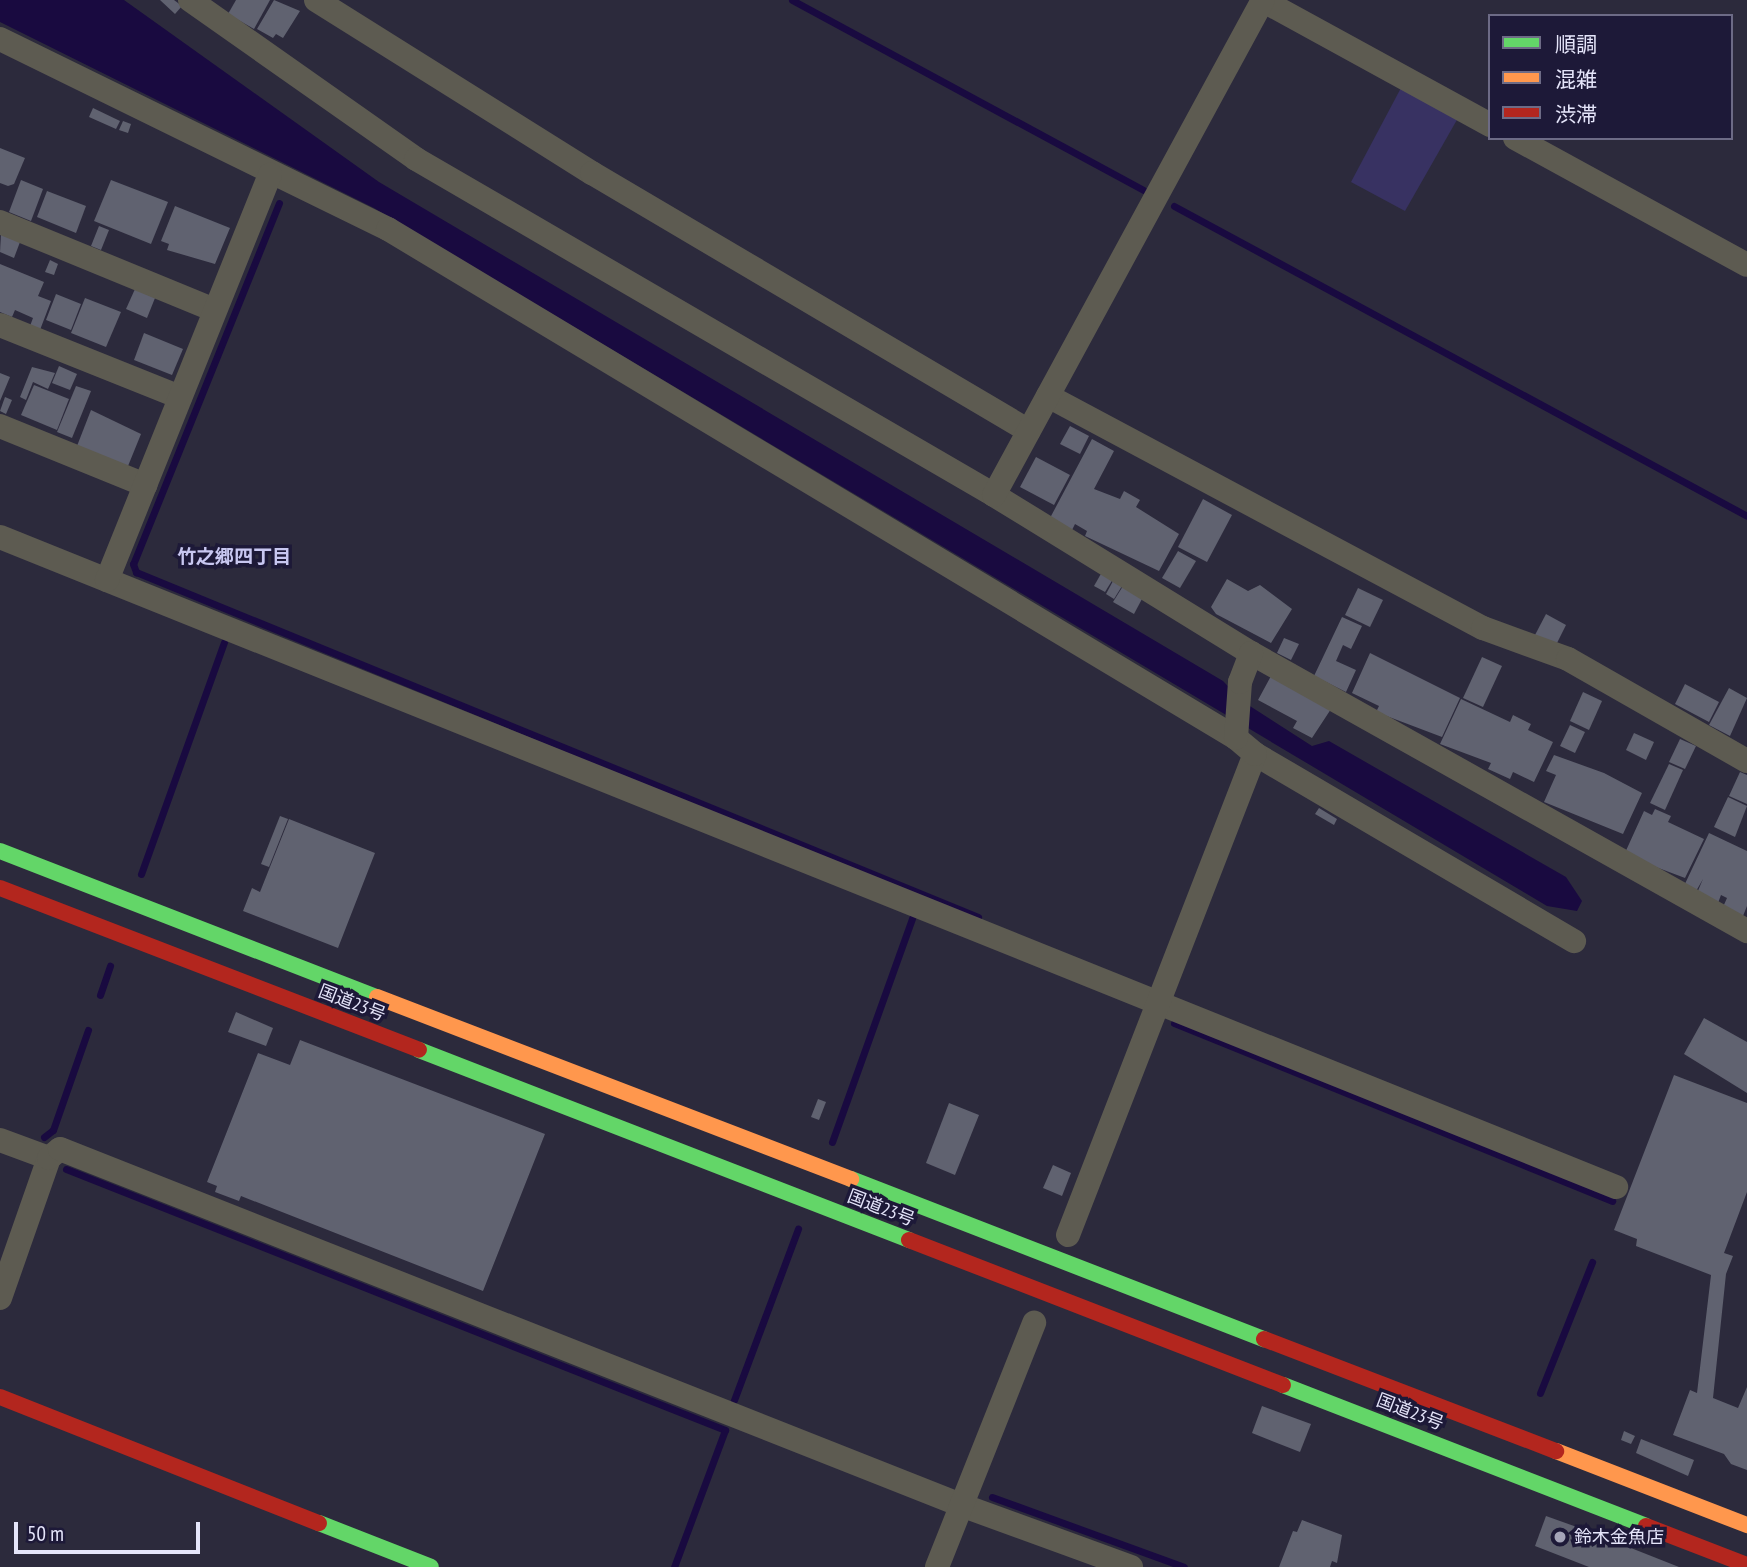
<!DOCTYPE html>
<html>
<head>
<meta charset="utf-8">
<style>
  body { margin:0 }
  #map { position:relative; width:1747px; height:1567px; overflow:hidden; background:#2c2a3c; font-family:"PT Sans Narrow","Noto Sans JP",sans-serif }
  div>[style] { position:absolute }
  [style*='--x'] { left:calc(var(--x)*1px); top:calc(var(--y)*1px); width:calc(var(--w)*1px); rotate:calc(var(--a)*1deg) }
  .green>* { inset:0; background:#383262 }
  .water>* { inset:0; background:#190a40 }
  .stream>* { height:7px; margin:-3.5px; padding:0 3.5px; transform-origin:3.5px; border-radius:3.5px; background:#190a40 }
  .building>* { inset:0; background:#606270 }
  .street>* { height:24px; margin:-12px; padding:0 12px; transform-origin:12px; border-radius:12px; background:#5d5b51 }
  .fast>* { height:16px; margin:-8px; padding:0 8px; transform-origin:8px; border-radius:8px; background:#63d668 }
  .slow>* { height:16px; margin:-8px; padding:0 8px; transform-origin:8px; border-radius:8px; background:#ff974d }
  .jam>* { height:16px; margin:-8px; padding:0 8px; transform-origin:8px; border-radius:8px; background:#b3261e }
  .dots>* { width:19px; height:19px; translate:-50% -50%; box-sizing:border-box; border:4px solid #1d1938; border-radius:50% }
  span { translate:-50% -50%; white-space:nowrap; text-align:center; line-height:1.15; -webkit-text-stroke:7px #1d1938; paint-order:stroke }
  .street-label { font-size:18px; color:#e5e5fa }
  .poi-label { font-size:18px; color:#e5e5fa }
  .left { translate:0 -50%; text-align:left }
  .neighbourhood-label { font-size:19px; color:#c8c7f0; font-weight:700 }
  .legend { position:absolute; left:1488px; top:14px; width:245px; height:126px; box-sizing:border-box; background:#1d1938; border:2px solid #6d6b86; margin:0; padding:9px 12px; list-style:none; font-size:21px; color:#e5e5fa }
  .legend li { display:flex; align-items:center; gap:14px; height:35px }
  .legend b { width:35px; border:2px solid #6d6b86 }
  .scale { position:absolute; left:14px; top:1522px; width:186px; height:32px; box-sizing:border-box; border:4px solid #e5e5fa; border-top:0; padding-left:9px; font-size:21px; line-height:24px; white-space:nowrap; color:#e5e5fa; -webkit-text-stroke:5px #1d1938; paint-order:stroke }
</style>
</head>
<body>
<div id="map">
  <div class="green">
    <div style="clip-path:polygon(1402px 86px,1458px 118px,1405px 211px,1351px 182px)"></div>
  </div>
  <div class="water">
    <div style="clip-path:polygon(0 0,124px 0,379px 182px,1223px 681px,1242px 701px,1312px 746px,1329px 741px,1566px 877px,1582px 901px,1577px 911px,1547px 906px,374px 208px,0 22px)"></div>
  </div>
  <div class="stream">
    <div style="--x:792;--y:0;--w:399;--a:28.4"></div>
    <div style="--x:279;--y:203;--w:389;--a:112"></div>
    <div style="--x:133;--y:564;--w:9;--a:69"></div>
    <div style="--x:136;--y:572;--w:910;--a:22.28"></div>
    <div style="--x:1174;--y:206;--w:651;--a:28.41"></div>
    <div style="--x:141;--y:874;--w:246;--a:-70.3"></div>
    <div style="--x:100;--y:995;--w:31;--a:-71"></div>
    <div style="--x:1174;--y:1023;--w:473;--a:22.1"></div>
    <div style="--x:44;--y:1137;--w:11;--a:-38"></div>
    <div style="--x:53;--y:1130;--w:106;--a:-70.7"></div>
    <div style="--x:832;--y:1142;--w:238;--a:-70.3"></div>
    <div style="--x:66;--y:1169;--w:709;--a:21.61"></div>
    <div style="--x:725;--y:1430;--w:146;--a:110.4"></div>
    <div style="--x:1540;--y:1393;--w:141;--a:-68.3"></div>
    <div style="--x:734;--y:1400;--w:183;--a:-69.5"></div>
    <div style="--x:992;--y:1497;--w:204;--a:20"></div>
  </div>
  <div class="building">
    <div style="clip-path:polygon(160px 0,174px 0,182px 6px,175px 14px)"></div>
    <div style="clip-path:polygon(236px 0,270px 0,254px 29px,228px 14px)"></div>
    <div style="clip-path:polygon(274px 0,300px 11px,283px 38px,276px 34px,273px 38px,257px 29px)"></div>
    <div style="clip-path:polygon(93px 108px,120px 121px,116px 129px,89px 117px)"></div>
    <div style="clip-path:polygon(123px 121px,131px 124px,128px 133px,119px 130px)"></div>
    <div style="clip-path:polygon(0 148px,25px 158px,14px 184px,8px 186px,0 183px)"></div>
    <div style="clip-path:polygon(21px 180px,43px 189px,31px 221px,9px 212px)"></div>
    <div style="clip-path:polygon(111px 180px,168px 202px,151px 244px,94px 221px)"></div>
    <div style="clip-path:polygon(47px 191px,86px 206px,76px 233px,37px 217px)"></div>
    <div style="clip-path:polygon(175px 206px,230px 228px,215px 264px,167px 250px,169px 244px,161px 241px)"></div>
    <div style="clip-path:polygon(99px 226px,109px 230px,101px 250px,91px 246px)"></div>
    <div style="clip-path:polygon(1px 234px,20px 242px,14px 258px,0 252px)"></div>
    <div style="clip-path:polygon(50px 260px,58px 264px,54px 275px,45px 272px)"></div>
    <div style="clip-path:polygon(0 264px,44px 282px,38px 296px,51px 301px,40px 330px,30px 326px,33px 318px,15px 310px,12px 317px,0 312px)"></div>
    <div style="clip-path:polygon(135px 289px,155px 298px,147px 318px,126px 309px)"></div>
    <div style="clip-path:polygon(56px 294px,81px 304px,71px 330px,46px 320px)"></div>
    <div style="clip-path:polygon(85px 298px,121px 312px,106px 347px,71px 333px)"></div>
    <div style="clip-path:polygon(144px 333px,183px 349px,172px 375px,134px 360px)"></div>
    <div style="clip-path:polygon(59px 366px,77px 374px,70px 390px,52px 383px)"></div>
    <div style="clip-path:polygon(32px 367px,55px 373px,48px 389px,33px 382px,26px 400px,20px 397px)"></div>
    <div style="clip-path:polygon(0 373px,10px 377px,0 401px)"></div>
    <div style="clip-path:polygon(34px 385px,69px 399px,57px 430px,21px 415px)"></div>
    <div style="clip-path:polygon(76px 386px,91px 391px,72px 438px,57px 432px)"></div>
    <div style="clip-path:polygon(5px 397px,12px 400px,6px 414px,0 411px)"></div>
    <div style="clip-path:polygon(91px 410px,141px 434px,128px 466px,77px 446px)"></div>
    <div style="clip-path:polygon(1070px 426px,1089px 436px,1080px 454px,1060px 444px)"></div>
    <div style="clip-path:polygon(1092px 439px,1114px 451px,1094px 489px,1120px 499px,1124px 491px,1140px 500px,1136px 507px,1179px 534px,1159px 571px,1085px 536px,1087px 531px,1075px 524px,1072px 530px,1050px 518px)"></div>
    <div style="clip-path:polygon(1036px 457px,1070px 475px,1054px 505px,1020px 487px)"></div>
    <div style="clip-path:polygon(1203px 499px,1232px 515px,1207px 562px,1178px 547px)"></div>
    <div style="clip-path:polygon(1178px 551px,1196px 561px,1180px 588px,1162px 578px)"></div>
    <div style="clip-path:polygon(1102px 572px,1113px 579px,1105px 592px,1094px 586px)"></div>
    <div style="clip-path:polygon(1227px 579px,1248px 591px,1260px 585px,1292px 609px,1271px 643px,1216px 614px,1211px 607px)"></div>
    <div style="clip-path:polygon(1113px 581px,1122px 586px,1114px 599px,1106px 594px)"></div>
    <div style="clip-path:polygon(1123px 586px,1143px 597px,1134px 614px,1113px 602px)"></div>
    <div style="clip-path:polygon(1358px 588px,1383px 600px,1370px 627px,1345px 615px)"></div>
    <div style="clip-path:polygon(1546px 614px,1566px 625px,1556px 645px,1535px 635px)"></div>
    <div style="clip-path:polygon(1342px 617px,1362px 626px,1351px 649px,1343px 645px,1336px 661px,1356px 670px,1346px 692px,1314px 676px)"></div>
    <div style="clip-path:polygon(1284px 638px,1299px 644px,1291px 660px,1277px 653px)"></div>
    <div style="clip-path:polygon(1370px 653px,1460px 698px,1442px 737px,1376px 712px,1379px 706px,1352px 693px)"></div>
    <div style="clip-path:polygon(1482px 657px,1502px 666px,1483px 707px,1463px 698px)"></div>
    <div style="clip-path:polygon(1271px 676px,1331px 709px,1312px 738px,1293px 728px,1297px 721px,1258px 700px)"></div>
    <div style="clip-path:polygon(1685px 684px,1719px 702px,1709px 722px,1675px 704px)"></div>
    <div style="clip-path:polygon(1729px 688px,1747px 698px,1730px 736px,1709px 725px)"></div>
    <div style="clip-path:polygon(1583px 692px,1602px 701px,1589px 730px,1570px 721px)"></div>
    <div style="clip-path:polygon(1461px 699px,1510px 722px,1513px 715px,1531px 724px,1528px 730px,1553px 742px,1534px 782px,1513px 772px,1510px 779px,1488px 769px,1491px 763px,1440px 744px)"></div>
    <div style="clip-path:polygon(1570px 725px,1585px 732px,1575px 753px,1560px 746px)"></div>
    <div style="clip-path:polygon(1634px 733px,1654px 742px,1646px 760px,1626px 750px)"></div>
    <div style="clip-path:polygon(1680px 739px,1696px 746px,1685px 769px,1669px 762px)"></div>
    <div style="clip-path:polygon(1554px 755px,1604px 773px,1642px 793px,1623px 834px,1544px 802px,1556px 775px,1546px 771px)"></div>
    <div style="clip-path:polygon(1669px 764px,1683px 770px,1665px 810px,1650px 803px)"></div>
    <div style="clip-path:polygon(1740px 772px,1747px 775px,1747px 804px,1729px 796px)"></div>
    <div style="clip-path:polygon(1728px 797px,1747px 806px,1735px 837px,1714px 827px)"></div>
    <div style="clip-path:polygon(1319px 808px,1337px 819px,1334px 825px,1315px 814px)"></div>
    <div style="clip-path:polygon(1655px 809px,1671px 816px,1668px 822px,1704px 839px,1685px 878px,1624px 855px,1644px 811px,1652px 815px)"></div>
    <div style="clip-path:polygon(280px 816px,288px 819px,269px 867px,261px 864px)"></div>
    <div style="clip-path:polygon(289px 819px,375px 853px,338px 948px,243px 911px,252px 888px,260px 892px)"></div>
    <div style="clip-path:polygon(1709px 833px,1747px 851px,1747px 906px,1743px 916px,1723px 907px,1727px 898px,1721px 895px,1718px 903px,1697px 893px,1703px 879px,1695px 893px,1683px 888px)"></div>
    <div style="clip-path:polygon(236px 1012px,273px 1028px,266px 1046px,228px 1032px)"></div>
    <div style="clip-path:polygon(1704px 1018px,1747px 1042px,1747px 1093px,1684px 1054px)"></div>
    <div style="clip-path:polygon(300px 1040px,545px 1134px,483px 1291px,241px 1196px,239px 1201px,215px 1192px,217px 1186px,207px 1182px,258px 1053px,290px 1065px)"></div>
    <div style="clip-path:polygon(1674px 1075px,1747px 1103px,1747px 1192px,1724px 1253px,1733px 1256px,1726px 1274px,1713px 1398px,1738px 1408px,1747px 1387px,1747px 1470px,1731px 1464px,1724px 1454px,1673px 1435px,1690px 1390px,1697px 1393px,1711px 1275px,1636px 1246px,1637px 1239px,1614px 1230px)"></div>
    <div style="clip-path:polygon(818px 1099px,826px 1102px,819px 1120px,811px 1117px)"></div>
    <div style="clip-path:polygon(949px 1103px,979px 1115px,955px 1175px,926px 1163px)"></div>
    <div style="clip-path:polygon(1053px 1165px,1071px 1173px,1062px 1196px,1043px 1188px)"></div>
    <div style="clip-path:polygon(1262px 1406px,1311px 1424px,1300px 1452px,1252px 1433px)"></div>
    <div style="clip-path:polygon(1624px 1431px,1635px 1436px,1631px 1444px,1621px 1440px)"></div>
    <div style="clip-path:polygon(1641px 1439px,1694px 1460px,1688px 1476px,1636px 1453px)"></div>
    <div style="clip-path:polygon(1546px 1516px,1588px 1531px,1679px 1567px,1589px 1567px,1535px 1546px)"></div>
    <div style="clip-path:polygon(1302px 1520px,1342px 1535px,1337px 1563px,1332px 1561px,1330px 1567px,1279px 1567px,1293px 1531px,1297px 1532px)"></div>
  </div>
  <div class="street">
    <div style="--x:190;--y:0;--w:276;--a:35.1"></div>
    <div style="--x:416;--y:159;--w:669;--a:30.17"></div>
    <div style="--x:994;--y:495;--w:302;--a:31.6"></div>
    <div style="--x:1251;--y:653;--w:569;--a:29.27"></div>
    <div style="--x:316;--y:0;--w:326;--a:32.1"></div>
    <div style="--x:592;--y:173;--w:507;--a:30.56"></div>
    <div style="--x:1262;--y:0;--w:260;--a:28.7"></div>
    <div style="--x:0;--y:39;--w:432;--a:26.1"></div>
    <div style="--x:388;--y:229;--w:989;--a:30.97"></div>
    <div style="--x:1515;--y:138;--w:264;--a:28.7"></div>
    <div style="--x:0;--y:222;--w:232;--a:22.3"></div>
    <div style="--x:0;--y:325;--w:194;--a:21.8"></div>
    <div style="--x:1048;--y:396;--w:493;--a:28.1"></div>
    <div style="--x:1483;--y:628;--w:90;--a:20"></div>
    <div style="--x:1568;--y:659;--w:206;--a:29.7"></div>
    <div style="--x:0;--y:426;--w:157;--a:22.1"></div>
    <div style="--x:994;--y:495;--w:563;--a:-61.48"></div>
    <div style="--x:0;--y:537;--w:1742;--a:21.91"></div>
    <div style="--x:107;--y:580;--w:437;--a:-68.1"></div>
    <div style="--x:1255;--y:754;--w:370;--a:30.4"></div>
    <div style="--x:0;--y:1140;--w:52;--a:20.2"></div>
    <div style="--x:1068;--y:1235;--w:516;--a:-68.76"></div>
    <div style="--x:1255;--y:754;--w:25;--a:-140"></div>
    <div style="--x:1236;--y:738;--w:56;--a:-85.9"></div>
    <div style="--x:1240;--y:682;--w:31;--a:-69"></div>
    <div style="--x:0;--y:1298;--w:148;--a:-70.7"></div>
    <div style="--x:49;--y:1158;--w:14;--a:-39"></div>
    <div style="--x:60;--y:1149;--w:969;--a:21.56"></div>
    <div style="--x:961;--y:1505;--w:181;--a:20"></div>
    <div style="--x:937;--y:1567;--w:263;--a:-68.3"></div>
  </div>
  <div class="fast">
    <div style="--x:0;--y:851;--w:404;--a:21.2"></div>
    <div style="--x:419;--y:1050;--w:526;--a:21.19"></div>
    <div style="--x:851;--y:1179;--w:443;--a:21.2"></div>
    <div style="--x:1283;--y:1385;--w:389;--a:21.2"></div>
    <div style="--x:319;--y:1523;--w:120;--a:21.4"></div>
  </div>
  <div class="slow">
    <div style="--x:377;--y:997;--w:508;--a:21.01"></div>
    <div style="--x:1556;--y:1451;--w:205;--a:21.2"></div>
  </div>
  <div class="jam">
    <div style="--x:0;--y:888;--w:449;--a:21.1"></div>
    <div style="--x:909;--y:1240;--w:401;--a:21.2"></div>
    <div style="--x:1264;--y:1339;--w:313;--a:21"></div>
    <div style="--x:0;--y:1397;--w:343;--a:21.6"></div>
    <div style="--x:1646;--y:1526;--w:108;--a:21.1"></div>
  </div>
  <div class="dots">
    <div style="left:1560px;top:1537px;background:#a4a4b8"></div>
  </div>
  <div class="street-label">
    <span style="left:352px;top:1003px;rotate:21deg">国道23号</span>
    <span style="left:881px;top:1208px;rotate:21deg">国道23号</span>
    <span style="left:1410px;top:1412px;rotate:21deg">国道23号</span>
  </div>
  <div class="poi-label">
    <span class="left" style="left:1574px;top:1537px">鈴木金魚店</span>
  </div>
  <div class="neighbourhood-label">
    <span style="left:234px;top:557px">竹之郷四丁目</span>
  </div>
  <ul class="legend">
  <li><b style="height:9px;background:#63d668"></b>順調</li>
  <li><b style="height:9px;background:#ff974d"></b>混雑</li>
  <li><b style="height:9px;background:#b3261e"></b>渋滞</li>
  </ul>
  <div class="scale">50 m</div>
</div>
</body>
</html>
